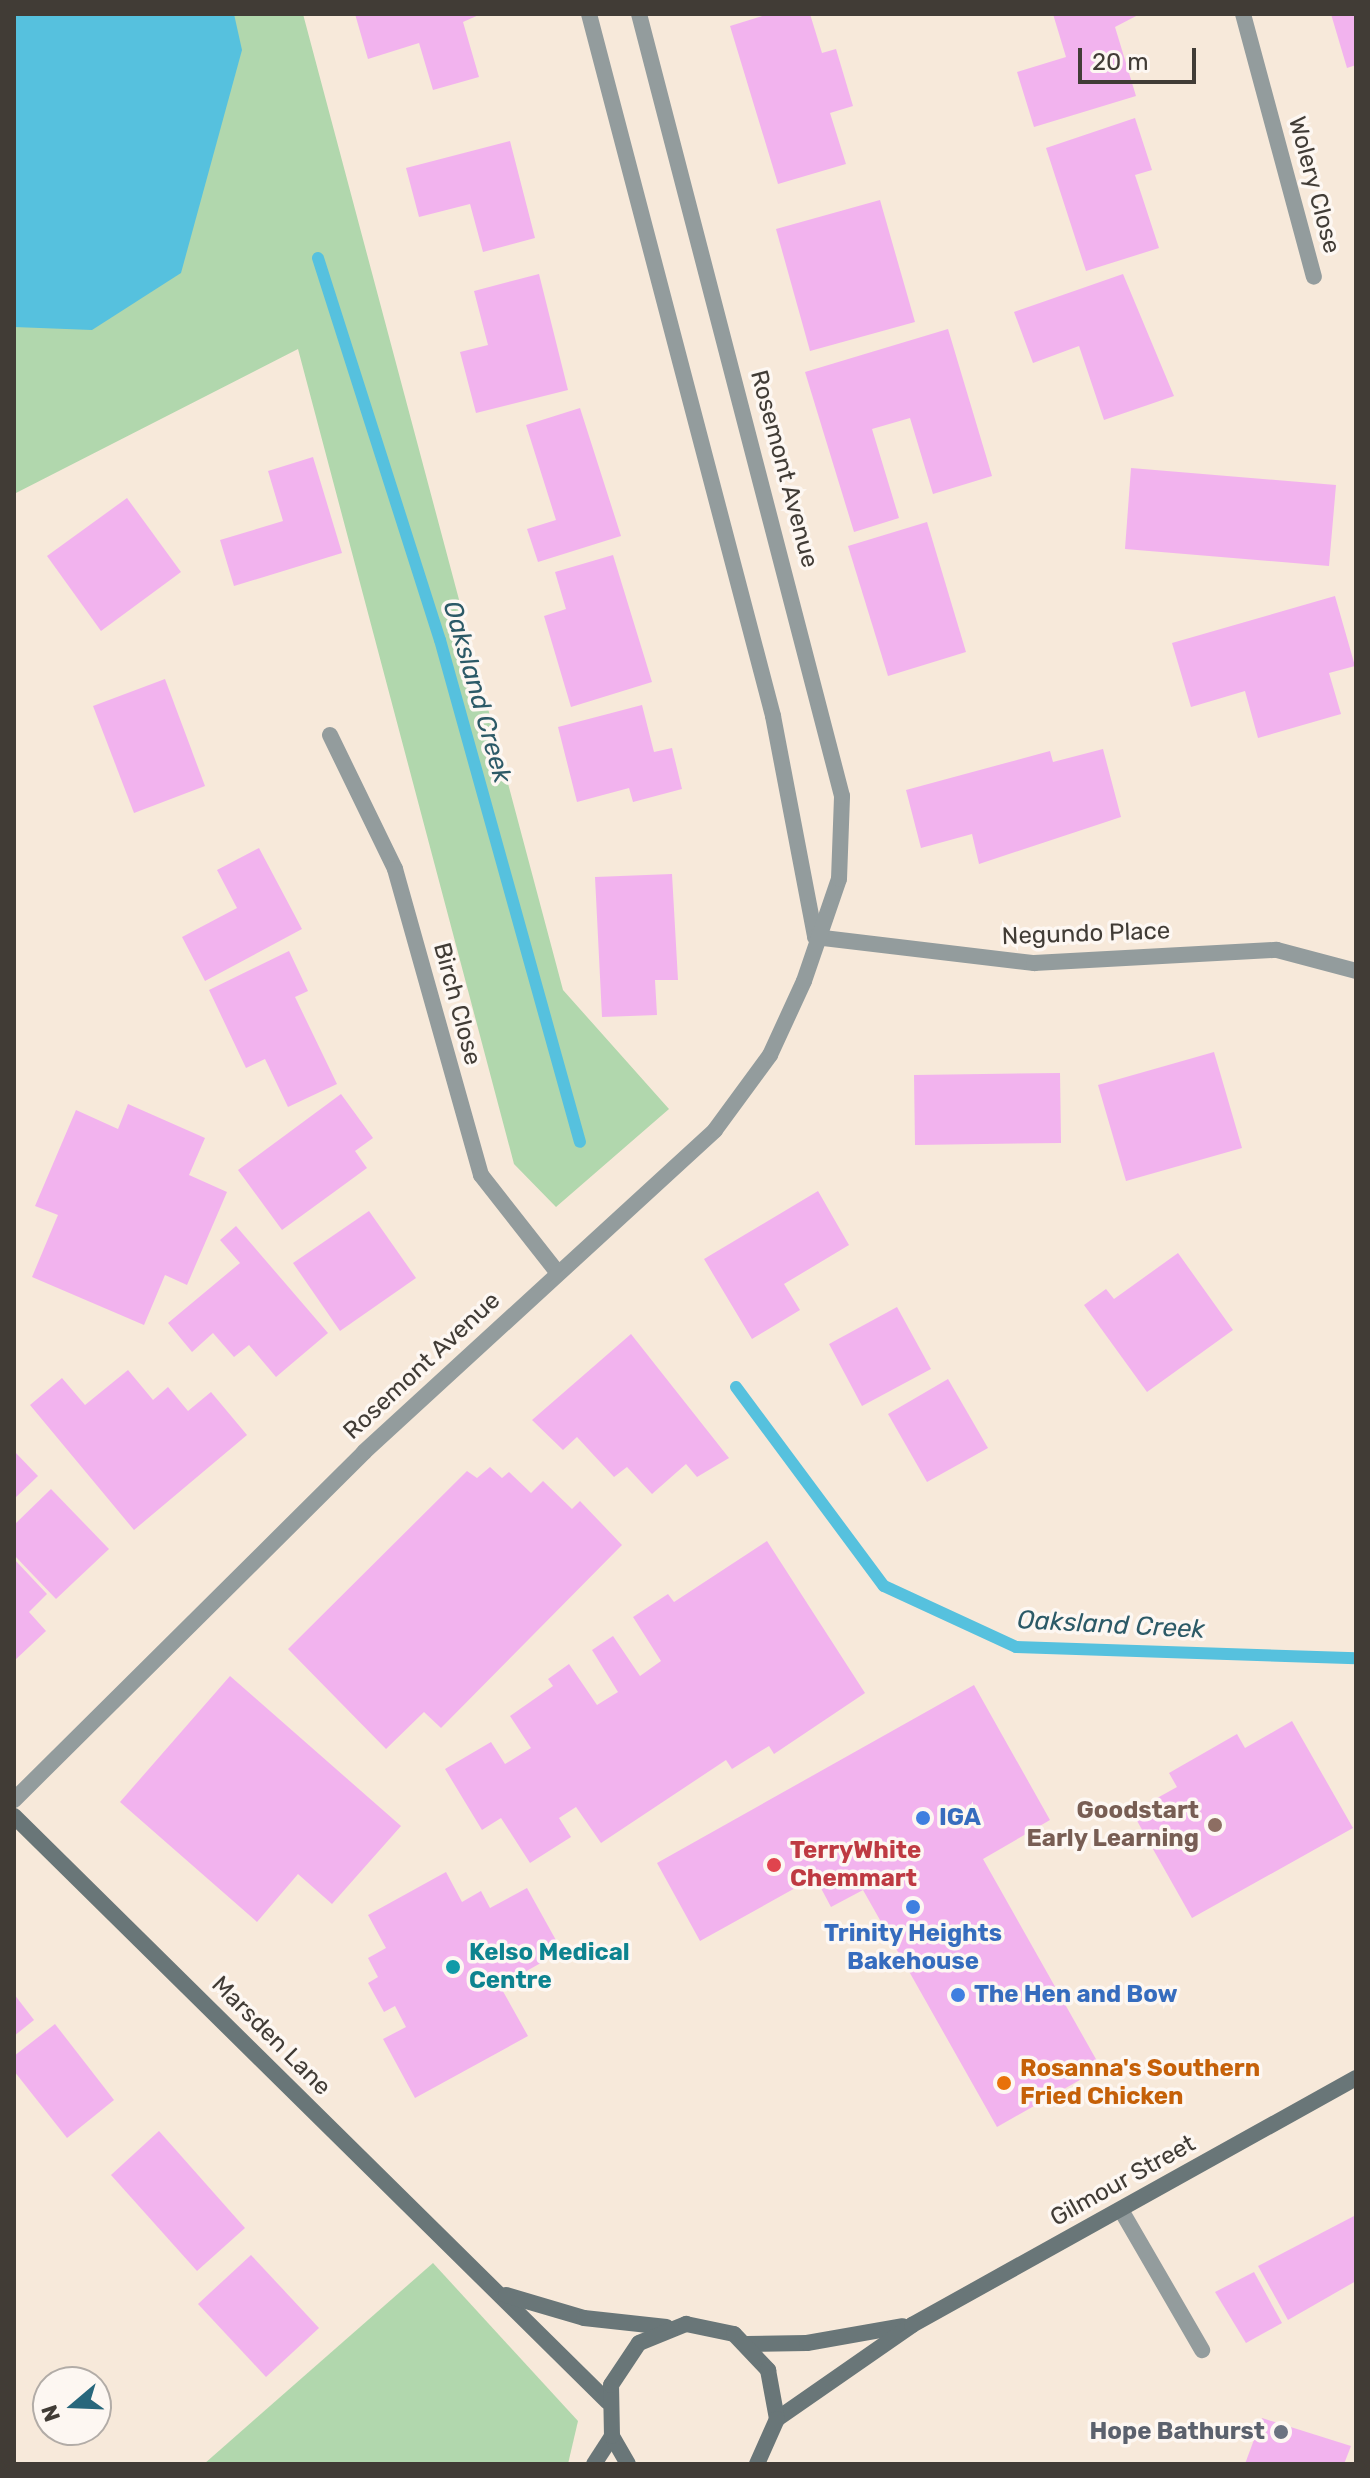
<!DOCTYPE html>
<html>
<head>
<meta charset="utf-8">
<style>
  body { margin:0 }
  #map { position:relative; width:1370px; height:2478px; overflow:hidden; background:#f7e9da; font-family:Rubik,sans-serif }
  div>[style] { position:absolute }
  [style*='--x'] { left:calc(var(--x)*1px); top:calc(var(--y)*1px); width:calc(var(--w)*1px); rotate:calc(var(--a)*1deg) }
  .green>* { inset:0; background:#b1d7ad }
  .water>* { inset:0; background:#56c1de }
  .stream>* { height:12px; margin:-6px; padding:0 6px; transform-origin:6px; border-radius:6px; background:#56c1de }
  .building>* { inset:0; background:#f2b3ee }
  .lane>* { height:16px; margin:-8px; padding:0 8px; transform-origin:8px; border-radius:8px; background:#939c9d }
  .street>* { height:16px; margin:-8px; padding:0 8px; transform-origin:8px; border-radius:8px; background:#939c9d }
  .secondary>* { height:16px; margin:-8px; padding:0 8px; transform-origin:8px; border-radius:8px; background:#697678 }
  .dots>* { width:22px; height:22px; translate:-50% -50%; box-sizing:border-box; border:4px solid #fdf7f2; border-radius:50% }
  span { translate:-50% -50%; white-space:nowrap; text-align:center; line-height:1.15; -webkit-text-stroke:7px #fdf7f2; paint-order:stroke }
  .street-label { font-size:24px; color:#413c36 }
  .education-label { font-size:24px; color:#785e54; font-weight:700 }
  .right { translate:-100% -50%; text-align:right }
  .shop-label { font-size:24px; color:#366cbe; font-weight:700 }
  .left { translate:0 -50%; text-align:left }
  .health-label { font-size:24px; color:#be3a42; font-weight:700 }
  .culture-label { font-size:24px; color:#0d838f; font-weight:700 }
  .food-label { font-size:24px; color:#c56008; font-weight:700 }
  .worship-label { font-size:24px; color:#5b616d; font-weight:700 }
  .water-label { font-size:26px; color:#2c5a67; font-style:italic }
  .frame { position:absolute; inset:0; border:16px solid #413c36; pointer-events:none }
  .north { position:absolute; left:32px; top:2366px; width:80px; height:80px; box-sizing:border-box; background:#fdf7f2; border:2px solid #b2aca7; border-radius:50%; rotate:251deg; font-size:22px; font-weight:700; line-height:32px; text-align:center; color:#413c36 }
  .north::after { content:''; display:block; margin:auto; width:28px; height:36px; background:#28677c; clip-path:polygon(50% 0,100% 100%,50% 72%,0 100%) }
  .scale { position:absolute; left:1078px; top:48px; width:118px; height:36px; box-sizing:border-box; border:4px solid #413c36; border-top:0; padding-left:10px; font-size:24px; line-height:28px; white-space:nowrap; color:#413c36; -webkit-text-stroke:6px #fdf7f2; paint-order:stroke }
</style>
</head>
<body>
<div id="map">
  <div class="green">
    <div style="clip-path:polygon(14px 14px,303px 14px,563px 990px,669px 1109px,556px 1207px,514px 1164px,298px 349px,14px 494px)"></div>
    <div style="clip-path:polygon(433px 2263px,578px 2421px,568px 2464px,204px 2464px)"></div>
  </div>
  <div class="water">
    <div style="clip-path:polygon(14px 14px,234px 14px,242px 50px,181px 273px,92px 330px,14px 327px)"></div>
  </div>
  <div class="stream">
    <div style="--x:318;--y:258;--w:401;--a:72.3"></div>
    <div style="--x:440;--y:640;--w:521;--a:74.42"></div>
    <div style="--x:736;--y:1387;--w:248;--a:53.4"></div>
    <div style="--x:884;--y:1586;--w:145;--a:24.8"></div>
    <div style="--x:1016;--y:1647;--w:340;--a:1.9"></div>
  </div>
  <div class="building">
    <div style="clip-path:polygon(355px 14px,481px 14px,463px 22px,479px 77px,433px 90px,419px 43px,368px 59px)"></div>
    <div style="clip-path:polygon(769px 14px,810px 14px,822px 53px,836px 49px,853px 106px,830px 113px,846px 164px,778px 184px,730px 26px)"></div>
    <div style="clip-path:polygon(1053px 14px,1140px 14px,1115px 27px,1136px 96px,1034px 127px,1017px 72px,1066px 57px)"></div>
    <div style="clip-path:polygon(1331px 14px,1356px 14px,1356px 65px,1347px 68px)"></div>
    <div style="clip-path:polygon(1135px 118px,1152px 170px,1135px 175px,1159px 248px,1086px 271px,1046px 148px)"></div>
    <div style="clip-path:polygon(510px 141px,535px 238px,483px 252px,470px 204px,419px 217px,406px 168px)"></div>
    <div style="clip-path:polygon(880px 200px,915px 322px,810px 351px,776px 229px)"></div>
    <div style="clip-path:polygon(539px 274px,568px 390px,476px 413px,460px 352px,488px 345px,474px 291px)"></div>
    <div style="clip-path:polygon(1123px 274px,1174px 396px,1104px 420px,1079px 346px,1033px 363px,1014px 312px)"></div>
    <div style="clip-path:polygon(948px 329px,992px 476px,933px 494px,910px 418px,872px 429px,899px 518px,854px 532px,805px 372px)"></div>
    <div style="clip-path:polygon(580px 408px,621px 536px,538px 562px,527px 529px,556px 520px,526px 425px)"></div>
    <div style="clip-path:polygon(313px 457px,342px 553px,234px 586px,220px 540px,283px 521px,268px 471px)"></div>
    <div style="clip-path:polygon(1131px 468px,1336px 485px,1329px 566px,1125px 549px)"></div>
    <div style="clip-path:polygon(127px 498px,181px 572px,101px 631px,47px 556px)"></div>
    <div style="clip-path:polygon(927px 522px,966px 652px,888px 676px,848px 546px)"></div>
    <div style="clip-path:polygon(613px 555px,652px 682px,571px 707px,544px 616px,566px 609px,555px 572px)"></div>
    <div style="clip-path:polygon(1335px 596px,1355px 666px,1329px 673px,1341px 714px,1258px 738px,1245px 691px,1191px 707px,1172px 643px)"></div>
    <div style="clip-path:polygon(165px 679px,205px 786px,134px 813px,93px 706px)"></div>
    <div style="clip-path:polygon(642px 705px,654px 752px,672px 748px,682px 789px,633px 802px,629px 788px,577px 802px,558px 727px)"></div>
    <div style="clip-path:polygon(1103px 749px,1121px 817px,979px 864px,972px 834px,921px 848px,906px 790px,1050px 751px,1053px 762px)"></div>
    <div style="clip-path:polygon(259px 848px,302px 929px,205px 981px,182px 937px,237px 908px,217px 870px)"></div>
    <div style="clip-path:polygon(672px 874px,678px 980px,655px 980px,657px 1015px,602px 1017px,595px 877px)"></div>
    <div style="clip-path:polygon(289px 951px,308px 991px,295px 997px,337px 1084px,288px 1107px,265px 1059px,246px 1068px,209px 990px)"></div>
    <div style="clip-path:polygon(1214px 1052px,1242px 1148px,1126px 1181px,1098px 1085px)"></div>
    <div style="clip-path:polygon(1060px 1073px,1061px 1143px,915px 1145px,914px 1075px)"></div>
    <div style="clip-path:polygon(341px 1094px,373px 1138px,355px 1151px,367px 1168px,282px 1230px,238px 1170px)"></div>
    <div style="clip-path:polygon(128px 1104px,205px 1138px,189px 1175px,227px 1192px,187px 1285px,165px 1275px,144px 1325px,32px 1277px,58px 1215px,35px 1206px,76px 1110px,118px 1129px)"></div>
    <div style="clip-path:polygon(818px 1191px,849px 1245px,784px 1284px,800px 1310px,752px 1339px,704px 1259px)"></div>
    <div style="clip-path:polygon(369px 1211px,416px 1278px,340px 1331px,293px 1263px)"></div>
    <div style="clip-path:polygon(236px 1226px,328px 1333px,276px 1377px,249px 1345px,234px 1357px,213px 1333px,192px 1352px,168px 1323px,240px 1263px,220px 1240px)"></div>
    <div style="clip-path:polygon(1178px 1253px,1233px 1330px,1147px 1392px,1084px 1305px,1106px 1289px,1114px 1299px)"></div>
    <div style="clip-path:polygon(897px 1307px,931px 1369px,862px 1406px,829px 1344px)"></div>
    <div style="clip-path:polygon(631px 1334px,729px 1458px,697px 1477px,686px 1464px,652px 1494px,627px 1467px,614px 1477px,577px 1437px,563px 1450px,532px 1420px)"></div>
    <div style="clip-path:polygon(128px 1370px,153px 1400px,168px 1387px,188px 1411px,211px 1392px,247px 1435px,134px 1530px,30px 1405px,62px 1378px,85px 1405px)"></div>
    <div style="clip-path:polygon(948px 1379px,988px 1448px,927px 1482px,888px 1414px)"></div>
    <div style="clip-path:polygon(14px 1451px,38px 1476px,14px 1499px)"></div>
    <div style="clip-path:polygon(490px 1467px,502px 1478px,509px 1472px,531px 1493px,543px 1481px,572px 1509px,580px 1501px,622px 1545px,441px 1728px,424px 1712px,386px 1749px,288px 1649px,467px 1471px,477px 1478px)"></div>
    <div style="clip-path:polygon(51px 1489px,109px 1549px,56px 1599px,14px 1555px,14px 1525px)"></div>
    <div style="clip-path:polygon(767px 1541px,865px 1693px,774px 1754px,769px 1746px,732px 1769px,726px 1760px,601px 1843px,576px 1807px,559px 1818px,571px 1837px,530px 1863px,501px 1818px,482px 1830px,445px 1769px,491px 1742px,505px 1764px,531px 1748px,510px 1716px,553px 1686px,548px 1679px,569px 1664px,597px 1705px,618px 1692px,592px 1650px,613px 1636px,640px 1676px,661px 1661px,633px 1617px,668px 1594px,674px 1602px)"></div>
    <div style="clip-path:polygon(14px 1559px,47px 1594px,29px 1612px,46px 1631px,14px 1661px)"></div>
    <div style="clip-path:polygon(230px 1676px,401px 1826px,332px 1904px,298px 1874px,257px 1922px,120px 1802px)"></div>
    <div style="clip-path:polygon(974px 1685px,1050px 1820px,983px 1859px,1101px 2068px,997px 2127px,863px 1890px,831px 1907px,815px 1877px,700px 1941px,657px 1863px)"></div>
    <div style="clip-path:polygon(1292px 1721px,1353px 1828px,1192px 1918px,1132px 1812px,1177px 1787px,1169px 1773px,1237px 1734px,1245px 1748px)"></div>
    <div style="clip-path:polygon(446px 1872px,462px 1902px,481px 1891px,490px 1908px,527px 1888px,562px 1951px,500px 1986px,528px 2036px,415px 2098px,383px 2039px,406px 2027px,395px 2006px,384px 2012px,368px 1983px,378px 1977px,368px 1958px,386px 1948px,368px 1915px)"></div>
    <div style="clip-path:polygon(14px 1994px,34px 2020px,14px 2036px)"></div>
    <div style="clip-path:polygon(55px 2024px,114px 2100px,67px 2138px,14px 2071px,14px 2056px)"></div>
    <div style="clip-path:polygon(159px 2131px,245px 2228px,197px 2271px,111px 2175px)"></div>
    <div style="clip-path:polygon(1356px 2215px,1356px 2281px,1288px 2320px,1258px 2266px)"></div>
    <div style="clip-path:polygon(251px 2255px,319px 2328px,266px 2377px,198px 2304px)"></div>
    <div style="clip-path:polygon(1254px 2272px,1282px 2323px,1246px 2343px,1215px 2292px)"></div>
    <div style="clip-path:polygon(1262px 2418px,1351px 2446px,1344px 2464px,1245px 2464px)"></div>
  </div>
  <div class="lane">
    <div style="--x:1121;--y:2210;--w:162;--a:59.9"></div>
  </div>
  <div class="street">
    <div style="--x:589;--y:14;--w:726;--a:75.31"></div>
    <div style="--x:773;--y:716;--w:224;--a:79.2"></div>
    <div style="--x:1243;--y:14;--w:272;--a:74.9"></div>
    <div style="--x:330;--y:735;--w:149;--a:64.1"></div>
    <div style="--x:395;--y:869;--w:318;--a:74.3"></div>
    <div style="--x:481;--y:1175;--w:123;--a:51.9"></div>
    <div style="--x:815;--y:937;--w:221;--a:6.8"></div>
    <div style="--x:1034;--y:963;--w:243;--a:-3.1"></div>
    <div style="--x:1277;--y:950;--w:82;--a:14.9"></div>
    <div style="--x:14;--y:1800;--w:494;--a:-44.8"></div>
    <div style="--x:364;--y:1452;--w:476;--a:-42.5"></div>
    <div style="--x:715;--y:1130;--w:93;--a:-53.7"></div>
    <div style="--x:770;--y:1055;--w:81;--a:-65.3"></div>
    <div style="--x:804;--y:981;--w:108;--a:-71.1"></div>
    <div style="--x:839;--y:879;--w:83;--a:-87.9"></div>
    <div style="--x:842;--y:796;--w:808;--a:-104.55"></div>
  </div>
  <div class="secondary">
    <div style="--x:14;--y:1816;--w:834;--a:44.61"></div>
    <div style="--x:506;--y:2295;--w:81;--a:16.4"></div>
    <div style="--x:584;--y:2318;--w:83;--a:6.2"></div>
    <div style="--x:747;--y:2344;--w:60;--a:-1"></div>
    <div style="--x:807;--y:2343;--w:97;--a:-10"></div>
    <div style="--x:777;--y:2419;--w:165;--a:-34.8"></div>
    <div style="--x:912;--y:2325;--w:508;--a:-29.09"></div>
    <div style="--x:594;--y:2464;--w:33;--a:-57"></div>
    <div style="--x:628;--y:2464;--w:32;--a:-120"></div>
    <div style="--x:612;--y:2436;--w:51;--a:-91.1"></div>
    <div style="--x:611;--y:2385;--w:50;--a:-56.3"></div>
    <div style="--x:639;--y:2343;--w:51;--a:-22"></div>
    <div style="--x:686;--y:2324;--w:49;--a:11.8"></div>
    <div style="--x:734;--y:2334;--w:50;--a:46.6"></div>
    <div style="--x:768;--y:2370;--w:50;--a:79.6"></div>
    <div style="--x:777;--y:2419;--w:49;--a:114"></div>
  </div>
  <div class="dots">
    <div style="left:923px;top:1818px;background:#3f7fe0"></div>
    <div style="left:1215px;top:1825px;background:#8d6e63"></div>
    <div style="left:774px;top:1865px;background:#e0444e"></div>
    <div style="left:913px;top:1907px;background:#3f7fe0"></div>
    <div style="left:453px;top:1967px;background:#0f9aa8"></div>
    <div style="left:958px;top:1995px;background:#3f7fe0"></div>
    <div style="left:1004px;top:2083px;background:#e8710a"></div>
    <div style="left:1281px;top:2432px;background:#6b7280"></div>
  </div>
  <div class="street-label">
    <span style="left:1314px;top:185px;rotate:75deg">Wolery Close</span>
    <span style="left:784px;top:469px;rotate:75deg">Rosemont Avenue</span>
    <span style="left:1086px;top:934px;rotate:-2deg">Negundo Place</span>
    <span style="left:457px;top:1004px;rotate:75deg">Birch Close</span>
    <span style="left:422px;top:1366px;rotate:-43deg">Rosemont Avenue</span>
    <span style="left:271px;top:2036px;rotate:45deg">Marsden Lane</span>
    <span style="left:1123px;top:2181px;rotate:-29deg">Gilmour Street</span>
  </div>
  <div class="education-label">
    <span class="right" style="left:1199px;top:1825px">Goodstart<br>Early Learning</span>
  </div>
  <div class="shop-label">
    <span class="left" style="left:939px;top:1818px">IGA</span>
    <span style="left:913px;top:1948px">Trinity Heights<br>Bakehouse</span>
    <span class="left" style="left:974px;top:1995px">The Hen and Bow</span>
  </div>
  <div class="health-label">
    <span class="left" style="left:790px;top:1865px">TerryWhite<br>Chemmart</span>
  </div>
  <div class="culture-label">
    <span class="left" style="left:469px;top:1967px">Kelso Medical<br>Centre</span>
  </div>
  <div class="food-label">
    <span class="left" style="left:1020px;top:2083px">Rosanna's Southern<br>Fried Chicken</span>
  </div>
  <div class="worship-label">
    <span class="right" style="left:1265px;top:2432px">Hope Bathurst</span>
  </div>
  <div class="water-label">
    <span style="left:477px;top:692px;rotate:74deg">Oaksland Creek</span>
    <span style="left:1111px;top:1625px;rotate:3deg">Oaksland Creek</span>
  </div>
  <div class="frame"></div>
  <div class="north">N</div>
  <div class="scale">20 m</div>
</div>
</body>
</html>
